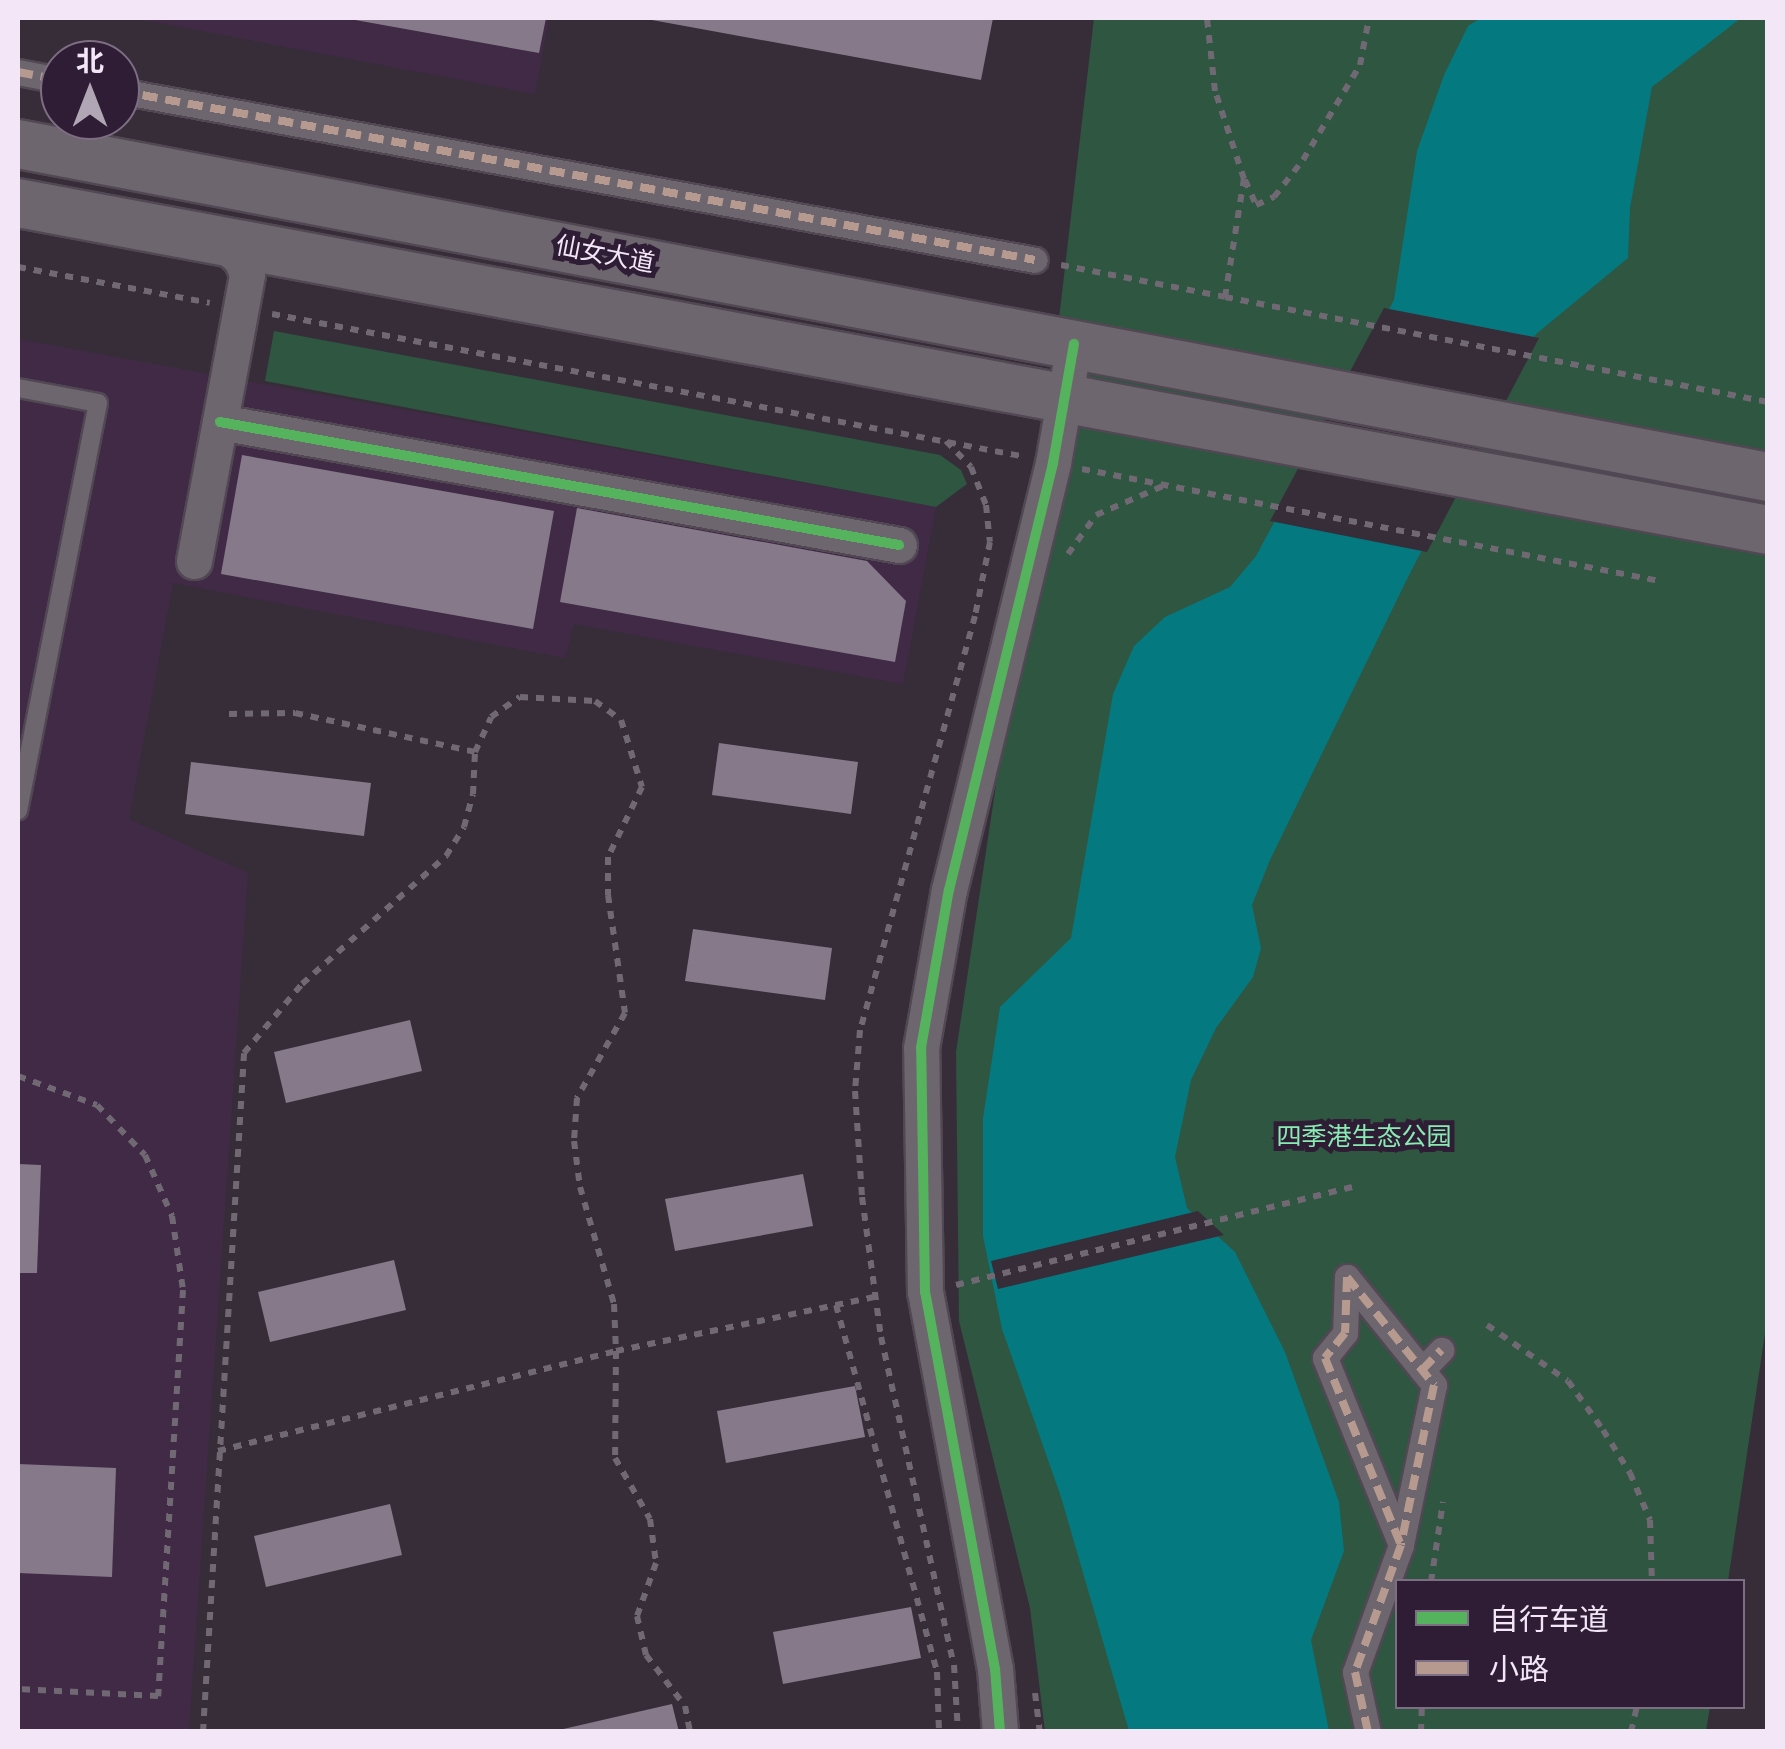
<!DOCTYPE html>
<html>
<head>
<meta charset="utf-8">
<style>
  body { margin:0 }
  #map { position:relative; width:1785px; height:1749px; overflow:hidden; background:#362d39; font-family:"Nunito Sans","Noto Sans SC",sans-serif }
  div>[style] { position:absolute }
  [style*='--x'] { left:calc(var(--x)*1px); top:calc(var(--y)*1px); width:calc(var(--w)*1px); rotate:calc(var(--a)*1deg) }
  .built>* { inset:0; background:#402a46 }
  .green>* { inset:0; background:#2e5641 }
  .water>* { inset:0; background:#057980 }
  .pier>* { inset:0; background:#362d39 }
  .building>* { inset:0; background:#867a8a }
  .path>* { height:6px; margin-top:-3px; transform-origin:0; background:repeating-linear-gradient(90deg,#706872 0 8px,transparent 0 16px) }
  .roads { filter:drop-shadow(2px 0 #514854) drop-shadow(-2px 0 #514854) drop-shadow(0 2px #514854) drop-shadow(0 -2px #514854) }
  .service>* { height:18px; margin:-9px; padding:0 9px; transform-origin:9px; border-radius:9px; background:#6d666f }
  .pedestrian>* { height:25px; margin:-12.5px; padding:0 12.5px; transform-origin:12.5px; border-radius:12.5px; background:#6d666f }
  .minor>* { height:35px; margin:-17.5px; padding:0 17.5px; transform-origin:17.5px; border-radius:17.5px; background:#6d666f }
  .secondary>* { height:48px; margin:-24px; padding:0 24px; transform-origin:24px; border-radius:24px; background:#6d666f }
  .quiet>* { height:8px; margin-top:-4px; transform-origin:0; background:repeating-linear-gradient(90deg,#b69a8f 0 15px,transparent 0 23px) }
  .cycleway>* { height:10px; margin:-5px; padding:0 5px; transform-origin:5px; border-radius:5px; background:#56b35d }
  span { translate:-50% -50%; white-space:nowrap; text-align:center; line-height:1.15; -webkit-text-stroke:10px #2f1d35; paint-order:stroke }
  .street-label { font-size:25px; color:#f3e7f7 }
  .park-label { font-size:25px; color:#88ebb2 }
  .frame { position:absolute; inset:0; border:20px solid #f3e7f7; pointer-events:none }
  .legend { position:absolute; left:1395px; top:1579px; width:350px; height:130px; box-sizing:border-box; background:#2f1d35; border:2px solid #7d6e83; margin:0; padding:12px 18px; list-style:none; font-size:30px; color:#f3e7f7 }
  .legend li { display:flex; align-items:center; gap:20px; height:50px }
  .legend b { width:50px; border:2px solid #7d6e83 }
  .north { position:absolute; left:40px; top:40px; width:100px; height:100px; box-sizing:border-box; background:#2f1d35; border:2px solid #7d6e83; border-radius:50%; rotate:0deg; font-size:28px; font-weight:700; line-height:40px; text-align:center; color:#f3e7f7 }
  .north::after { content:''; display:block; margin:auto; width:35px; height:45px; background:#b1a6b4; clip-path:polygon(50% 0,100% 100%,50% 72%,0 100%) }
</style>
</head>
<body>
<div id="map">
  <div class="built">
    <div style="clip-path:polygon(133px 18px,549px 18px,535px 94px)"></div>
    <div style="clip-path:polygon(18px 339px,936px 507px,903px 684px,574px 624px,565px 658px,173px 583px,129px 819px,248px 873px,189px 1731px,18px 1731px)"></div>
  </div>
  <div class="green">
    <div style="clip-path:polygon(1094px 18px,1767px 18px,1768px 1313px,1728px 1581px,1398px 1582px,1398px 1706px,1710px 1707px,1706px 1731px,1045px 1732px,1030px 1608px,959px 1321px,956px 1052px,1036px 517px)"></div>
    <div style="clip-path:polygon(274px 331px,940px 455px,961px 470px,967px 484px,936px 507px,265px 381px)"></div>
  </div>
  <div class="water">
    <div style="clip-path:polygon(1481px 18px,1741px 18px,1652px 87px,1630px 208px,1628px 258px,1535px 335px,1410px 573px,1270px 860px,1252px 905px,1261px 948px,1253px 977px,1216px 1028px,1191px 1080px,1175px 1157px,1187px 1208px,1235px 1252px,1285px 1352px,1339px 1502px,1344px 1551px,1311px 1640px,1329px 1731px,1129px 1731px,1061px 1497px,1002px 1329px,983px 1236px,983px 1118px,1000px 1007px,1071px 938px,1113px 694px,1134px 646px,1165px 617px,1230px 587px,1256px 556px,1394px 300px,1417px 151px,1444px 75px,1468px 26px)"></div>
  </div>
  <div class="pier">
    <div style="clip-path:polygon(1384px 308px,1539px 338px,1427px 552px,1270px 521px)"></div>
    <div style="clip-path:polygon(1198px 1211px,1224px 1235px,998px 1289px,991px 1261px)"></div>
  </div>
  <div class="building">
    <div style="clip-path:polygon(344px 18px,546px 18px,539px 53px)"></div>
    <div style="clip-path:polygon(641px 18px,993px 18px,981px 80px)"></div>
    <div style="clip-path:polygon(242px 455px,554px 511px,533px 629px,221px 574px)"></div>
    <div style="clip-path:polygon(577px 508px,867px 561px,906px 601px,895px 662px,560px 602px)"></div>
    <div style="clip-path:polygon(719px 743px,858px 762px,851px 814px,712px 795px)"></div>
    <div style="clip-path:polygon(191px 762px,371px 783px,364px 836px,185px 814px)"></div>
    <div style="clip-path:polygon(693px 929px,832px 948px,825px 1000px,685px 981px)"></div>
    <div style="clip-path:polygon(410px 1020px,422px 1071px,286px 1103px,274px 1052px)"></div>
    <div style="clip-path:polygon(18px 1164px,41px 1165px,37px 1273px,18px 1273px)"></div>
    <div style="clip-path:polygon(803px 1174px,813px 1226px,675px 1251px,665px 1199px)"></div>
    <div style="clip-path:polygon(394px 1260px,406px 1310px,270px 1342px,258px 1292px)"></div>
    <div style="clip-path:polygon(855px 1386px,865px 1437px,726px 1463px,717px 1411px)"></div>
    <div style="clip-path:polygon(18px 1464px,116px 1468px,112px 1577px,18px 1573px)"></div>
    <div style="clip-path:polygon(390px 1504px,402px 1555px,266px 1587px,254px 1536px)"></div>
    <div style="clip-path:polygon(911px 1607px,921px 1658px,783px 1684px,773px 1632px)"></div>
    <div style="clip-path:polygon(672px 1704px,679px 1732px,559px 1732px,559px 1730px)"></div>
  </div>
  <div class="path">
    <div style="--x:1245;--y:180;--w:27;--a:66"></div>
    <div style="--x:1256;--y:205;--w:20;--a:-24"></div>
    <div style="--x:1274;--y:197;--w:47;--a:-51.9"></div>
    <div style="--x:1303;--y:160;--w:111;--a:-59"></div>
    <div style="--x:1360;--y:65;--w:48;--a:-79.2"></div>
    <div style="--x:1061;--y:265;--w:167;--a:11"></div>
    <div style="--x:1225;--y:297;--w:120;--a:-80.9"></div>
    <div style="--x:1244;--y:179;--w:93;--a:-108.2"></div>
    <div style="--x:1215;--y:91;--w:73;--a:-96.3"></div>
    <div style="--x:18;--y:267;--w:195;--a:10.6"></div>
    <div style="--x:1225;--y:297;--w:553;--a:10.94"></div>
    <div style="--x:272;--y:314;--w:762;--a:10.74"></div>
    <div style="--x:946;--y:441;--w:36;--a:46"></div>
    <div style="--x:971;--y:467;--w:41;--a:68.5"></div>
    <div style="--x:986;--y:505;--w:37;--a:84"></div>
    <div style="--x:990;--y:542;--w:76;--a:101.5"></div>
    <div style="--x:975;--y:616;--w:430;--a:105.5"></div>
    <div style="--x:860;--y:1030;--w:61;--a:94.7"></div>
    <div style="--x:855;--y:1091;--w:106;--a:86.2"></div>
    <div style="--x:862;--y:1197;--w:141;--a:82.3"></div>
    <div style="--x:881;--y:1337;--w:336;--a:77.5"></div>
    <div style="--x:954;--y:1665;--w:67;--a:86.6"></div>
    <div style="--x:1082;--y:469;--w:589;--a:10.97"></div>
    <div style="--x:1068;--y:554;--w:48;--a:-54.3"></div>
    <div style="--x:1096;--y:515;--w:73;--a:-23.4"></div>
    <div style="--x:229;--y:714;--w:66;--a:-0.9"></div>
    <div style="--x:295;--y:713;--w:184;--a:12.2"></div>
    <div style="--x:18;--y:1076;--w:84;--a:20.2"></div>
    <div style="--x:97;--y:1105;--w:69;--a:46.2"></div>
    <div style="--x:145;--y:1155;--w:67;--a:66.1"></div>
    <div style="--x:172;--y:1216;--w:75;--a:81.5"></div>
    <div style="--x:183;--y:1290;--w:407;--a:93.5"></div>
    <div style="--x:158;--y:1696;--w:140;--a:-177.1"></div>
    <div style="--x:956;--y:1285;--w:409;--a:-13.9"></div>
    <div style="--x:836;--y:1305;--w:381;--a:74.6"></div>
    <div style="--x:937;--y:1672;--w:60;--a:88.1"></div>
    <div style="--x:1487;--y:1325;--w:98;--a:34.7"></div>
    <div style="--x:1568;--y:1381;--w:60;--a:54.5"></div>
    <div style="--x:1603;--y:1430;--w:51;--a:57.9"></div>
    <div style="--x:1630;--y:1473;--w:51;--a:66.9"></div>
    <div style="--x:1650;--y:1520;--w:62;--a:88.2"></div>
    <div style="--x:218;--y:1451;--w:410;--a:-14.1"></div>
    <div style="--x:616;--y:1351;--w:107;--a:90.5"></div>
    <div style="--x:615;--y:1458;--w:70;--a:60.2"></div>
    <div style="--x:650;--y:1519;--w:44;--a:82.2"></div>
    <div style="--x:656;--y:1563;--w:56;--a:109.7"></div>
    <div style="--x:637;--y:1616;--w:40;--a:77"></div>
    <div style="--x:646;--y:1655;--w:64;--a:52.6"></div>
    <div style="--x:685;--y:1706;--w:26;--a:79"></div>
    <div style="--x:1431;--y:1582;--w:81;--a:-81.5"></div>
    <div style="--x:1035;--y:1693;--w:39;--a:83"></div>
    <div style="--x:203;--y:1732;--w:680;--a:-86.54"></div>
    <div style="--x:244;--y:1053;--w:90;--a:-50"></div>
    <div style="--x:302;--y:984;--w:193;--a:-41.6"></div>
    <div style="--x:446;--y:856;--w:34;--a:-58"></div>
    <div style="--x:464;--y:827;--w:34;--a:-75"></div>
    <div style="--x:473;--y:794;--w:42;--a:-87.3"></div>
    <div style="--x:475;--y:752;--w:38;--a:-65"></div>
    <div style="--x:491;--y:717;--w:35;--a:-35"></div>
    <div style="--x:520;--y:697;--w:75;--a:3.1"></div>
    <div style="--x:595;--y:701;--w:32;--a:36"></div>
    <div style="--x:621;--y:720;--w:70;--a:72.6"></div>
    <div style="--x:642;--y:787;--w:78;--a:115.9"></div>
    <div style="--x:608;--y:857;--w:38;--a:90"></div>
    <div style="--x:608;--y:895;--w:119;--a:81.8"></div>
    <div style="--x:625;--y:1013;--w:98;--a:119.5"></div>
    <div style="--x:577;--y:1098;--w:43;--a:94"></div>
    <div style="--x:574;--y:1141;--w:46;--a:82.6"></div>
    <div style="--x:580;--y:1187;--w:122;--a:73.8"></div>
    <div style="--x:614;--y:1304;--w:47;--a:87.6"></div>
    <div style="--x:616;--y:1351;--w:265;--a:-11.8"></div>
    <div style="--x:1421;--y:1732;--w:26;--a:-88"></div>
    <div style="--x:1631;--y:1732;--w:27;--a:-77"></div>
  </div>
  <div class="roads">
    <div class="service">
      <div style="--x:18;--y:388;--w:81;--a:10.6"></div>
      <div style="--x:98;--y:403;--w:415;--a:101.1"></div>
    </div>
    <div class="pedestrian">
      <div style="--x:18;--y:72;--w:43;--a:10.8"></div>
      <div style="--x:120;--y:91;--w:930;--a:10.46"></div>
      <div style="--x:1347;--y:1277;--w:139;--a:51.1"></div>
      <div style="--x:1434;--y:1385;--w:163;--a:101.7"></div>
      <div style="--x:1401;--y:1545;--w:135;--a:109.9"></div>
      <div style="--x:1355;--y:1672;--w:61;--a:77.8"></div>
      <div style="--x:1347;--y:1277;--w:56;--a:92"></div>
      <div style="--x:1345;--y:1333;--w:32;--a:129"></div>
      <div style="--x:1325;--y:1358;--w:202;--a:67.9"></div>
      <div style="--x:1422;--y:1370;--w:28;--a:-46"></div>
    </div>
    <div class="minor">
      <div style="--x:220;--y:422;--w:690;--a:10.27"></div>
      <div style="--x:194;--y:561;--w:292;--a:-79.5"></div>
      <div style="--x:247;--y:274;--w:16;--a:-112"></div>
      <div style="--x:241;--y:259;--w:27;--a:-138"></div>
      <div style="--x:1000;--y:1732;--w:63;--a:-94.5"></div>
      <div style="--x:995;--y:1669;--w:383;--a:-100.5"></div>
      <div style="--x:925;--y:1292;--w:244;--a:-90.9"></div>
      <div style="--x:921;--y:1048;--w:160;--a:-80"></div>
      <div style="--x:949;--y:890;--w:439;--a:-76.3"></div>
      <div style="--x:1053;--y:463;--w:121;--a:-80"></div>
    </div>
    <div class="secondary">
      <div style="--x:18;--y:144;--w:1781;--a:10.77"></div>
      <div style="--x:18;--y:203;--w:1780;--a:10.58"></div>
    </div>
  </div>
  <div class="quiet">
    <div style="--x:18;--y:72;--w:43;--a:10.8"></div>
    <div style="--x:120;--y:91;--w:930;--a:10.46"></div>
    <div style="--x:1347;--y:1277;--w:139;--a:51.1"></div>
    <div style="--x:1434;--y:1385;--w:163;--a:101.7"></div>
    <div style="--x:1401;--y:1545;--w:135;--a:109.9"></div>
    <div style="--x:1355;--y:1672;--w:61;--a:77.8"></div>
    <div style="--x:1347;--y:1277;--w:56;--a:92"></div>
    <div style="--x:1345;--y:1333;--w:32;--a:129"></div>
    <div style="--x:1325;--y:1358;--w:202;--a:67.9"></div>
    <div style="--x:1422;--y:1370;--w:28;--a:-46"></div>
  </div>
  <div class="cycleway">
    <div style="--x:220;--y:422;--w:690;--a:10.27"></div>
    <div style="--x:1000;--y:1732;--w:63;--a:-94.5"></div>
    <div style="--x:995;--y:1669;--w:383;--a:-100.5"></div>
    <div style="--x:925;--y:1292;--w:244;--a:-90.9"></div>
    <div style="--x:921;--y:1048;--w:160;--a:-80"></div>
    <div style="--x:949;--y:890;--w:439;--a:-76.3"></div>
    <div style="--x:1053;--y:463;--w:121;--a:-80"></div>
  </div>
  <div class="street-label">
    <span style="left:605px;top:255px;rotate:11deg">仙女大道</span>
  </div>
  <div class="park-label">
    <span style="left:1364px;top:1137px">四季港生态公园</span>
  </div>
  <div class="frame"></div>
  <ul class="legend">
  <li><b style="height:12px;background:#56b35d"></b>自行车道</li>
  <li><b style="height:12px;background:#b69a8f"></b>小路</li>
  </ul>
  <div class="north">北</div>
</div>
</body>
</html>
